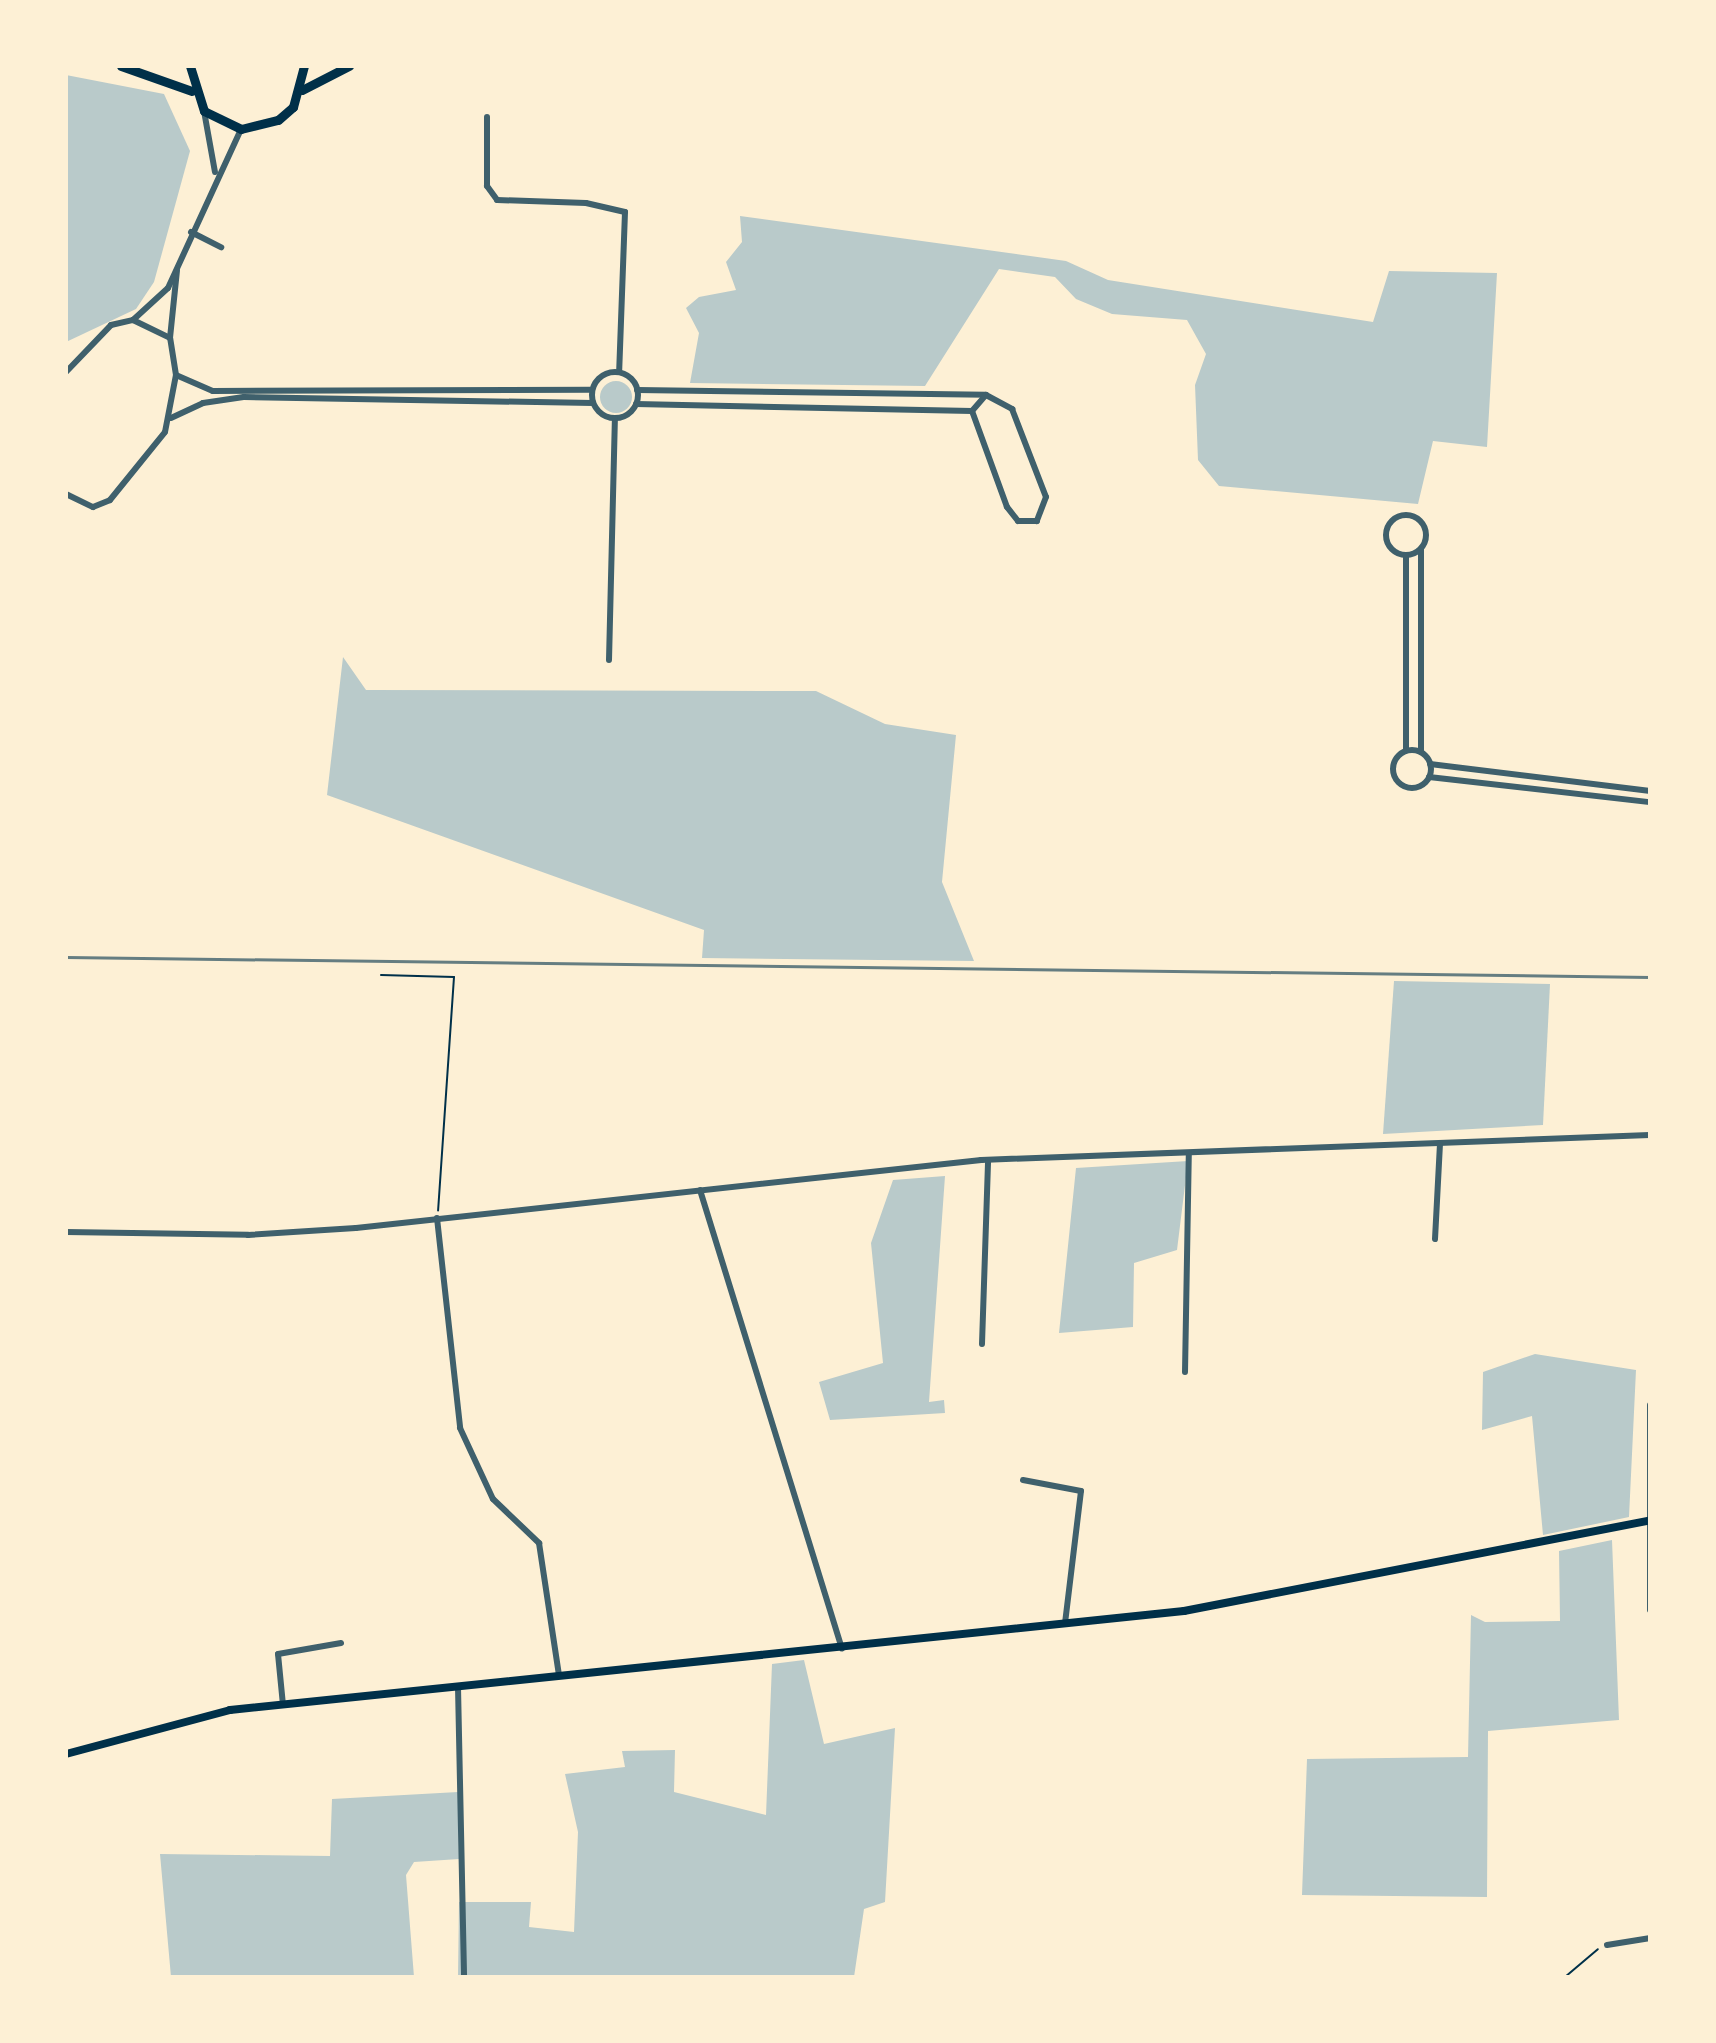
<!DOCTYPE html>
<html>
<head>
<meta charset="utf-8">
<style>
  body { margin:0 }
  #map { position:relative; width:1716px; height:2043px; overflow:hidden; background:#fdf0d5; font-family:"Alegreya Sans",sans-serif }
  div>[style] { position:absolute }
  [style*='--x'] { left:calc(var(--x)*1px); top:calc(var(--y)*1px); width:calc(var(--w)*1px); rotate:calc(var(--a)*1deg) }
  .green>* { inset:0; background:#b9caca }
  .round { border-radius:50% }
  .path>* { height:2px; margin:-1px; padding:0 1px; transform-origin:1px; border-radius:1px; background:#003049 }
  .minor>* { height:6px; margin:-3px; padding:0 3px; transform-origin:3px; border-radius:3px; background:#3f606c }
  .minor>.ring { margin:-3px; padding:0; box-sizing:content-box; background:none; border:6px solid #3f606c; border-radius:50% }
  .secondary>* { height:8px; margin:-4px; padding:0 4px; transform-origin:4px; border-radius:4px; background:#003049 }
  .primary>* { height:9px; margin:-4.5px; padding:0 4.5px; transform-origin:4.5px; border-radius:4.5px; background:#003049 }
  .rail>* { height:3px; margin:-1.5px; padding:0 1.5px; transform-origin:1.5px; border-radius:1.5px; background:#657d81 }
  span { translate:-50% -50%; white-space:nowrap; text-align:center; line-height:1.15; -webkit-text-stroke:8px #fdf0d5; paint-order:stroke }
  .frame { position:absolute; inset:0; border:68px solid #fdf0d5; pointer-events:none }
</style>
</head>
<body>
<div id="map">
  <div class="green">
    <div style="clip-path:polygon(66px 75px,164px 94px,190px 151px,154px 282px,136px 309px,66px 342px)"></div>
    <div style="clip-path:polygon(740px 216px,1066px 261px,1108px 280px,1373px 322px,1389px 271px,1497px 273px,1487px 447px,1433px 441px,1418px 504px,1219px 486px,1198px 460px,1195px 385px,1206px 354px,1187px 320px,1112px 314px,1076px 299px,1055px 277px,999px 269px,925px 386px,690px 383px,699px 333px,686px 308px,699px 297px,736px 290px,726px 262px,742px 242px)"></div>
    <div class="round" style="left:600px;top:381px;width:32px;height:32px"></div>
    <div style="clip-path:polygon(343px 657px,366px 690px,816px 691px,885px 724px,956px 735px,942px 882px,974px 961px,702px 958px,704px 930px,327px 795px)"></div>
    <div style="clip-path:polygon(1394px 981px,1550px 984px,1543px 1125px,1383px 1134px)"></div>
    <div style="clip-path:polygon(1188px 1161px,1177px 1250px,1134px 1263px,1133px 1327px,1059px 1333px,1076px 1168px)"></div>
    <div style="clip-path:polygon(945px 1176px,929px 1402px,944px 1400px,945px 1413px,830px 1420px,819px 1382px,883px 1363px,871px 1243px,893px 1180px)"></div>
    <div style="clip-path:polygon(1535px 1354px,1636px 1370px,1629px 1517px,1543px 1535px,1532px 1416px,1482px 1430px,1483px 1372px)"></div>
    <div style="clip-path:polygon(1612px 1540px,1619px 1720px,1488px 1731px,1487px 1897px,1302px 1895px,1307px 1759px,1468px 1757px,1471px 1615px,1485px 1622px,1560px 1621px,1559px 1551px)"></div>
    <div style="clip-path:polygon(804px 1660px,824px 1744px,895px 1728px,885px 1902px,864px 1909px,854px 1977px,458px 1977px,459px 1902px,531px 1902px,529px 1927px,574px 1932px,578px 1832px,565px 1774px,625px 1767px,622px 1751px,675px 1750px,674px 1792px,766px 1815px,772px 1664px)"></div>
    <div style="clip-path:polygon(458px 1792px,459px 1859px,414px 1862px,406px 1875px,414px 1977px,171px 1977px,160px 1854px,330px 1856px,332px 1799px)"></div>
  </div>
  <div class="path">
    <div style="--x:381;--y:975;--w:73;--a:1.6"></div>
    <div style="--x:454;--y:977;--w:234;--a:93.9"></div>
    <div style="--x:1565;--y:1977;--w:43;--a:-40.3"></div>
  </div>
  <div class="minor">
    <div style="--x:204;--y:111;--w:62;--a:79.8"></div>
    <div style="--x:487;--y:117;--w:69;--a:90"></div>
    <div style="--x:487;--y:186;--w:17;--a:54"></div>
    <div style="--x:497;--y:200;--w:89;--a:1.9"></div>
    <div style="--x:586;--y:203;--w:40;--a:13"></div>
    <div style="--x:625;--y:212;--w:160;--a:92.1"></div>
    <div style="--x:191;--y:232;--w:34;--a:27"></div>
    <div style="--x:133;--y:320;--w:47;--a:-42.4"></div>
    <div style="--x:168;--y:288;--w:175;--a:-65.3"></div>
    <div class="ring" style="left:592px;top:372px;width:40px;height:40px"></div>
    <div style="--x:66;--y:372;--w:65;--a:-46.2"></div>
    <div style="--x:111;--y:325;--w:23;--a:-13"></div>
    <div style="--x:133;--y:320;--w:41;--a:25.9"></div>
    <div style="--x:176;--y:375;--w:40;--a:23.4"></div>
    <div style="--x:213;--y:391;--w:379;--a:-0.2"></div>
    <div style="--x:637;--y:390;--w:349;--a:0.8"></div>
    <div style="--x:986;--y:395;--w:30;--a:28"></div>
    <div style="--x:1012;--y:409;--w:94;--a:68.9"></div>
    <div style="--x:1046;--y:497;--w:26;--a:111"></div>
    <div style="--x:1037;--y:521;--w:19;--a:180"></div>
    <div style="--x:1018;--y:521;--w:18;--a:-128"></div>
    <div style="--x:1007;--y:507;--w:102;--a:-110"></div>
    <div style="--x:972;--y:411;--w:21;--a:-49"></div>
    <div style="--x:636;--y:404;--w:336;--a:1.2"></div>
    <div style="--x:171;--y:418;--w:35;--a:-25"></div>
    <div style="--x:203;--y:403;--w:41;--a:-8.3"></div>
    <div style="--x:244;--y:397;--w:349;--a:1"></div>
    <div style="--x:66;--y:494;--w:30;--a:26"></div>
    <div style="--x:93;--y:507;--w:18;--a:-22"></div>
    <div style="--x:110;--y:500;--w:87;--a:-51"></div>
    <div style="--x:165;--y:432;--w:58;--a:-79.1"></div>
    <div style="--x:176;--y:375;--w:37;--a:-99"></div>
    <div style="--x:170;--y:338;--w:68;--a:-84.1"></div>
    <div class="ring" style="left:1386px;top:515px;width:34px;height:34px"></div>
    <div style="--x:609;--y:660;--w:242;--a:-88.6"></div>
    <div style="--x:1406;--y:750;--w:195;--a:-90"></div>
    <div class="ring" style="left:1393px;top:750px;width:32px;height:32px"></div>
    <div style="--x:1421;--y:752;--w:203;--a:-90"></div>
    <div style="--x:1430;--y:764;--w:222;--a:7"></div>
    <div style="--x:1429;--y:777;--w:222;--a:6.5"></div>
    <div style="--x:700;--y:1190;--w:480;--a:72.8"></div>
    <div style="--x:437;--y:1218;--w:211;--a:83.7"></div>
    <div style="--x:460;--y:1428;--w:78;--a:65.1"></div>
    <div style="--x:493;--y:1499;--w:64;--a:43.7"></div>
    <div style="--x:539;--y:1543;--w:134;--a:81.4"></div>
    <div style="--x:66;--y:1232;--w:182;--a:0.9"></div>
    <div style="--x:248;--y:1235;--w:108;--a:-3.7"></div>
    <div style="--x:356;--y:1228;--w:629;--a:-6.21"></div>
    <div style="--x:981;--y:1160;--w:669;--a:-2.14"></div>
    <div style="--x:1435;--y:1239;--w:94;--a:-87"></div>
    <div style="--x:982;--y:1344;--w:184;--a:-88.1"></div>
    <div style="--x:1185;--y:1372;--w:219;--a:-89"></div>
    <div style="--x:1650;--y:1405;--w:205;--a:90"></div>
    <div style="--x:1023;--y:1480;--w:59;--a:10.7"></div>
    <div style="--x:1081;--y:1491;--w:134;--a:96.9"></div>
    <div style="--x:458;--y:1687;--w:290;--a:88.8"></div>
    <div style="--x:283;--y:1705;--w:51;--a:-95.6"></div>
    <div style="--x:278;--y:1654;--w:64;--a:-9.9"></div>
    <div style="--x:1607;--y:1945;--w:44;--a:-9.2"></div>
  </div>
  <div class="secondary">
    <div style="--x:66;--y:1754;--w:170;--a:-15"></div>
    <div style="--x:230;--y:1710;--w:959;--a:-5.92"></div>
    <div style="--x:1184;--y:1611;--w:475;--a:-11"></div>
  </div>
  <div class="primary">
    <div style="--x:121;--y:66;--w:75;--a:19.4"></div>
    <div style="--x:190;--y:66;--w:47;--a:72.7"></div>
    <div style="--x:204;--y:111;--w:41;--a:25.9"></div>
    <div style="--x:241;--y:129;--w:38;--a:-14"></div>
    <div style="--x:278;--y:120;--w:20;--a:-41"></div>
    <div style="--x:293;--y:107;--w:42;--a:-75"></div>
    <div style="--x:302;--y:90;--w:53;--a:-27.1"></div>
  </div>
  <div class="rail">
    <div style="--x:66;--y:957;--w:1584;--a:0.72"></div>
  </div>
  <div class="frame"></div>
</div>
</body>
</html>
